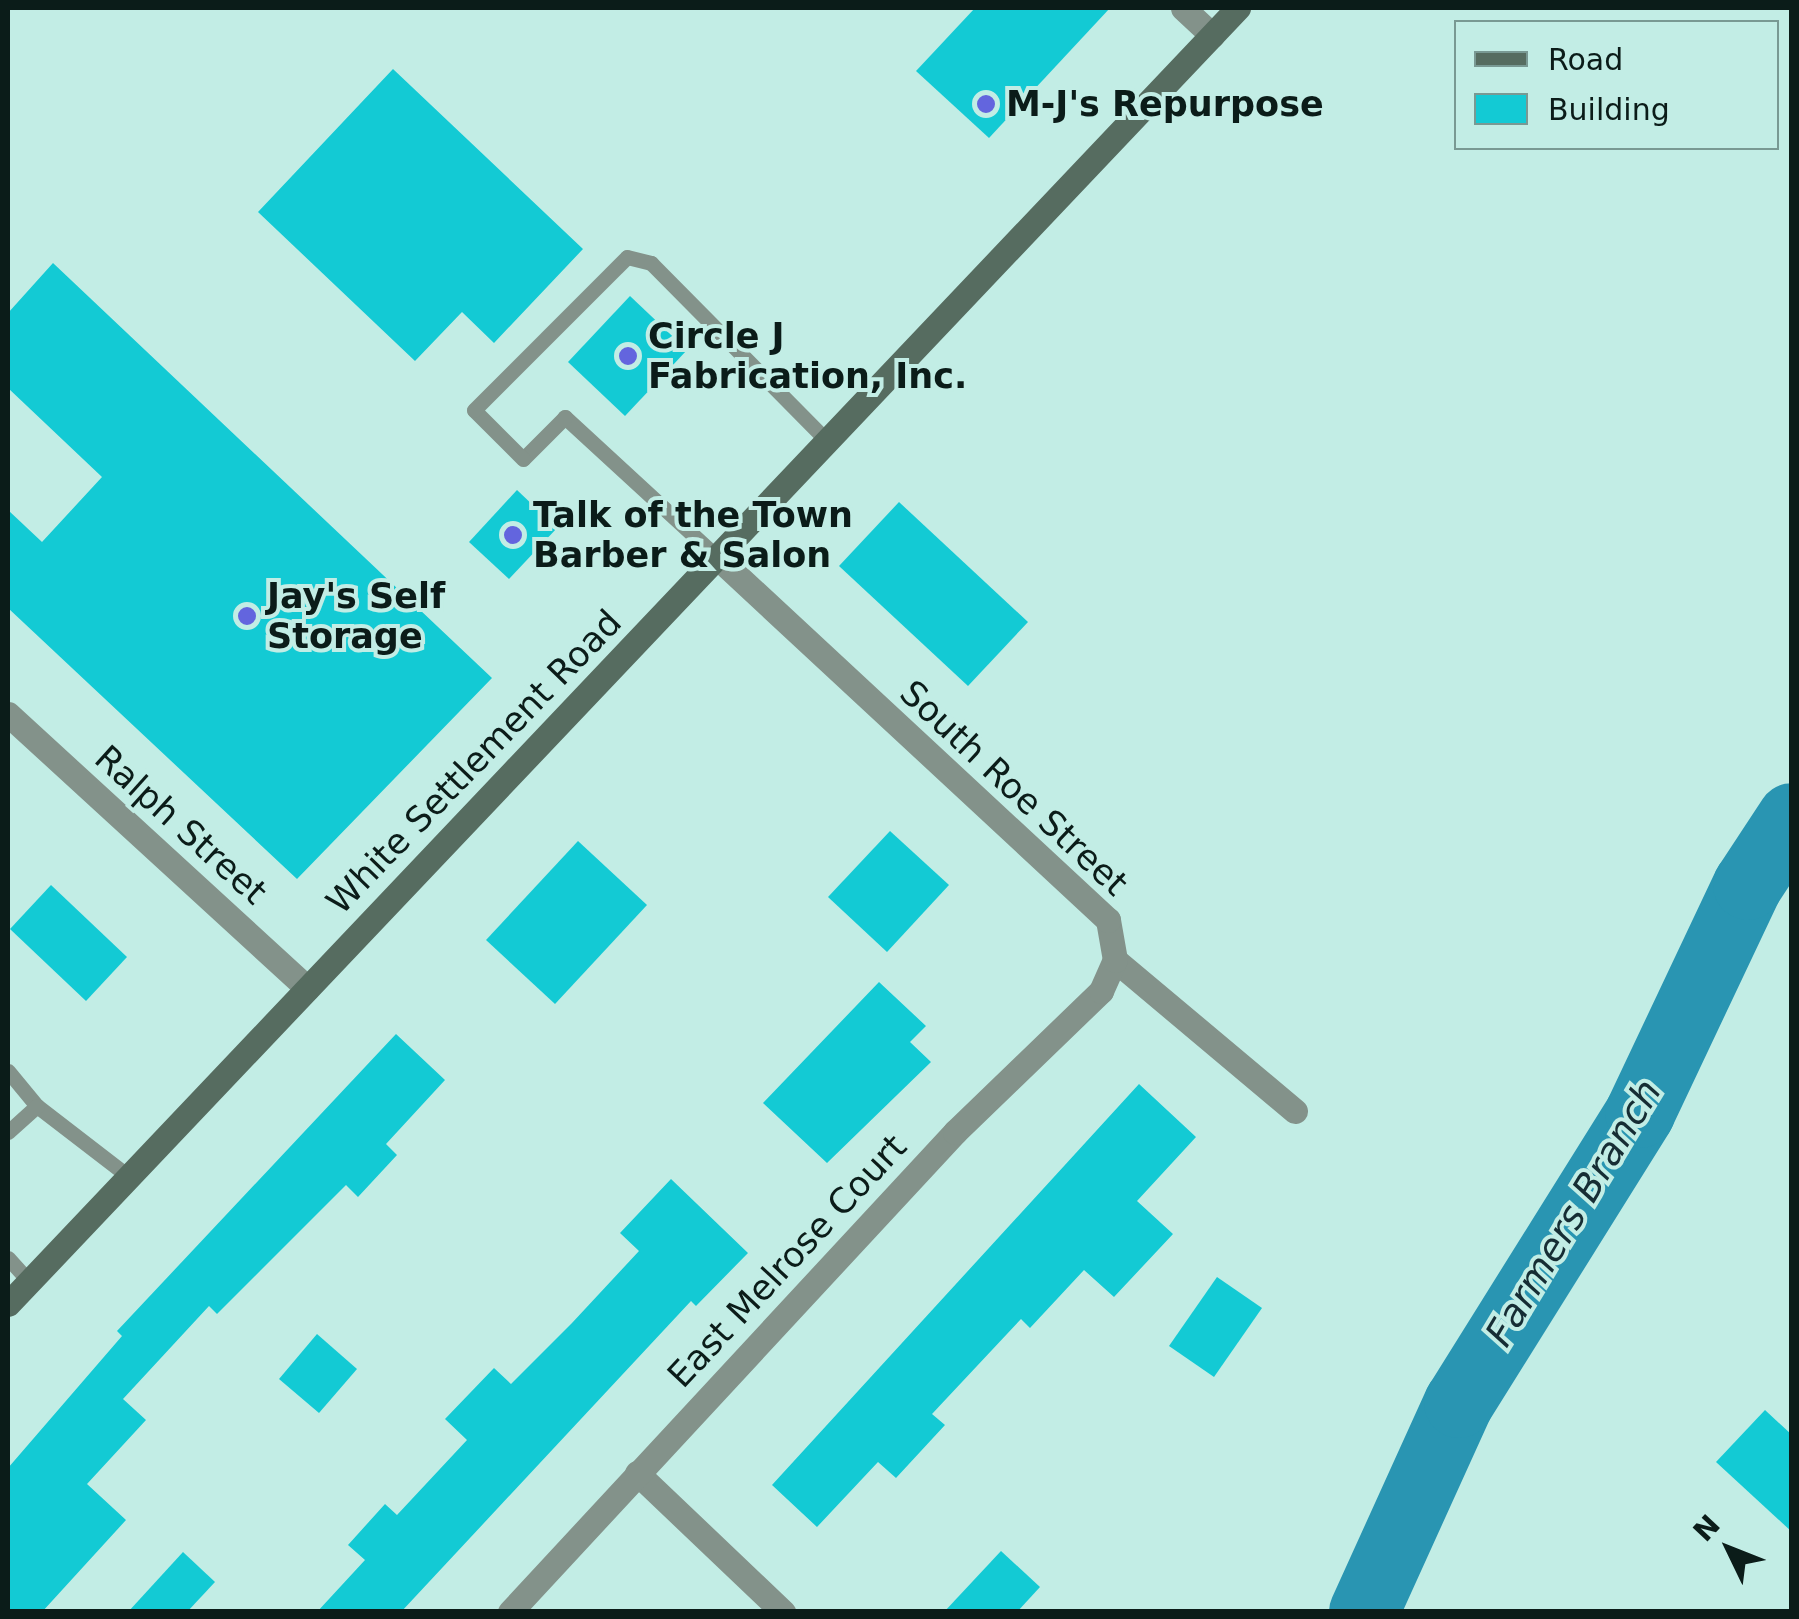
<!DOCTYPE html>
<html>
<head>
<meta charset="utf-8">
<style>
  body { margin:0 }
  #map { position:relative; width:1799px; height:1619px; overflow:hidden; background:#c2ede5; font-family:"DejaVu Sans",sans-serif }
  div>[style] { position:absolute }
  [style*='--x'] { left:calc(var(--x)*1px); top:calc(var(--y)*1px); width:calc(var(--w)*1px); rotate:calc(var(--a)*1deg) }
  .river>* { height:70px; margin:-35px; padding:0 35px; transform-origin:35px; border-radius:35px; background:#2995b2 }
  .building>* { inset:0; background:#13cad4 }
  .service>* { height:15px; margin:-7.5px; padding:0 7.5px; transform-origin:7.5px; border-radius:7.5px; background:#83928a }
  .minor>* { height:25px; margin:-12.5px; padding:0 12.5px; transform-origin:12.5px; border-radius:12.5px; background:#83928a }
  .secondary>* { height:25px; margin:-12.5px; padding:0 12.5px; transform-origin:12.5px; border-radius:12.5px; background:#566c60 }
  .dots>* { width:28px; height:28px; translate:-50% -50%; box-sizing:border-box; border:5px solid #c2ede5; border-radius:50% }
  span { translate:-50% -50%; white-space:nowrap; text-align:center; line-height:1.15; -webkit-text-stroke:8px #c2ede5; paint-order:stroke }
  .poi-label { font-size:35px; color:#0b1c19; font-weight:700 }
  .left { translate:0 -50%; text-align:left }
  .street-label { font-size:35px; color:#0b1c19 }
  .water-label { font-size:38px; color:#162d34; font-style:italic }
  .frame { position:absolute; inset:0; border:10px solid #0b1c19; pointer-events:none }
  .legend { position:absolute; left:1454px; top:20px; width:325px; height:130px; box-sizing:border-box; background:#c2ede5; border:2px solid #799993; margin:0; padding:12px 18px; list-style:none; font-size:30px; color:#0b1c19 }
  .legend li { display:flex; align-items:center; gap:20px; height:50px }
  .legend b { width:50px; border:2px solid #799993 }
  .north { position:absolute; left:1679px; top:1499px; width:100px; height:100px; -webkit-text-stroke:8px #c2ede5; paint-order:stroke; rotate:313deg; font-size:28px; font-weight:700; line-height:40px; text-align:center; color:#0b1c19 }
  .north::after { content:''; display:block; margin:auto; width:35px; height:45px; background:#0b1c19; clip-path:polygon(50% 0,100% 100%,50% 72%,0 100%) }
</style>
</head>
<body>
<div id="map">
  <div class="river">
    <div style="--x:1364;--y:1612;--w:230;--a:-65.6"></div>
    <div style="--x:1459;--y:1403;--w:342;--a:-58"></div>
    <div style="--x:1640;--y:1113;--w:252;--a:-64.7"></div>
    <div style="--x:1748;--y:885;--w:80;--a:-56.7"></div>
  </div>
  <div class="building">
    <div style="clip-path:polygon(975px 8px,1110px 8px,989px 138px,916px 71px)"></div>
    <div style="clip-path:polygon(393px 69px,583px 249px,494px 343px,462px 312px,415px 361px,258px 212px)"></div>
    <div style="clip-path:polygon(53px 263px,492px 678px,297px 879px,8px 608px,8px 510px,42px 542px,102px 477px,8px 388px,8px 313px)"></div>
    <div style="clip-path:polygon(630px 296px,687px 350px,625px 416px,568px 362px)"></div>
    <div style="clip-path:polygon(517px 490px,557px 528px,509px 579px,469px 542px)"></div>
    <div style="clip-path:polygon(899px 502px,1028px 622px,968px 686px,839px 566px)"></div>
    <div style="clip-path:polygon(890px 831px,949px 885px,887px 952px,828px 897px)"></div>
    <div style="clip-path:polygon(578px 841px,647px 905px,555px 1004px,486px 940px)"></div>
    <div style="clip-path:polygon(51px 885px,127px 957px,86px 1001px,10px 929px)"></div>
    <div style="clip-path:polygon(879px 982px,926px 1026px,910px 1042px,931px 1062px,827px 1163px,763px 1103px)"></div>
    <div style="clip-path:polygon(396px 1034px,445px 1080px,386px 1144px,397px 1155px,358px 1197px,346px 1185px,217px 1314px,209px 1306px,123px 1399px,146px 1420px,87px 1484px,126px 1520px,42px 1612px,8px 1612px,8px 1468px,122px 1336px,117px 1331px)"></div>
    <div style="clip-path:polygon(1139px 1084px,1196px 1137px,1137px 1201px,1173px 1234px,1114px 1297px,1084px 1270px,1030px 1328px,1021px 1319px,932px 1414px,945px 1425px,896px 1478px,878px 1462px,817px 1527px,772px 1485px)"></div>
    <div style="clip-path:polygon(671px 1179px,748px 1253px,696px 1306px,691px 1301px,401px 1612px,317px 1612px,365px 1560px,348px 1545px,385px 1504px,397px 1515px,467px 1440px,445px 1419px,494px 1368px,511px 1384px,572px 1323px,639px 1251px,620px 1233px)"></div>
    <div style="clip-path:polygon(1217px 1277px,1262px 1308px,1214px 1377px,1169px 1346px)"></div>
    <div style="clip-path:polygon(317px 1334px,357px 1369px,319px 1413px,279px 1379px)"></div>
    <div style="clip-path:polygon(1765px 1410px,1792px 1435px,1792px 1532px,1716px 1462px)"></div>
    <div style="clip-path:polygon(1001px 1551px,1040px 1587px,1017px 1612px,944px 1612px)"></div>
    <div style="clip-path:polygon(183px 1552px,215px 1582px,187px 1612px,128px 1612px)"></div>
  </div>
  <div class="service">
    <div style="--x:717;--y:557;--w:207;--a:-137.4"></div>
    <div style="--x:565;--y:417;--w:59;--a:135"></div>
    <div style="--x:523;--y:459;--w:69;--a:-135"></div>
    <div style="--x:474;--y:410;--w:216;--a:-45"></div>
    <div style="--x:627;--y:257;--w:25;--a:14"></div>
    <div style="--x:651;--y:263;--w:250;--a:45.3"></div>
    <div style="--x:8;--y:1071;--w:45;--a:50.4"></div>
    <div style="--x:37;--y:1106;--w:115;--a:37.6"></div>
    <div style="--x:8;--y:1132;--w:39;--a:-42"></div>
    <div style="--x:8;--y:1258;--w:31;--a:48"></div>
  </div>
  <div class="minor">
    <div style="--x:1183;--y:8;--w:40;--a:43"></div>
    <div style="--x:8;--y:714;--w:406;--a:42.5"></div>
    <div style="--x:1115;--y:960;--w:235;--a:40"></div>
    <div style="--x:637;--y:1473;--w:202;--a:43.6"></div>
    <div style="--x:510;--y:1612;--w:655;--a:-47.17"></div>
    <div style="--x:955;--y:1132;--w:203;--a:-44"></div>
    <div style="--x:1101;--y:991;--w:34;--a:-66"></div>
    <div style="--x:1115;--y:960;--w:41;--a:-99.9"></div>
    <div style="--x:1108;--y:920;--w:534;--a:-137.13"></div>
  </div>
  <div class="secondary">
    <div style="--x:8;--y:1304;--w:1787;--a:-46.5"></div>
  </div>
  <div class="dots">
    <div style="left:986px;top:104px;background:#6365de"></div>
    <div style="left:628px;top:356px;background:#6365de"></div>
    <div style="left:513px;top:535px;background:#6365de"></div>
    <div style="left:247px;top:616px;background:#6365de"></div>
  </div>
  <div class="poi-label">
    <span class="left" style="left:1006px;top:104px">M-J's Repurpose</span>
    <span class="left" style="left:648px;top:356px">Circle J<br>Fabrication, Inc.</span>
    <span class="left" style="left:533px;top:535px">Talk of the Town<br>Barber &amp; Salon</span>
    <span class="left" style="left:267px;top:616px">Jay's Self<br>Storage</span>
  </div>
  <div class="street-label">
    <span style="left:474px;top:762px;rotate:-46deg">White Settlement Road</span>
    <span style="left:1014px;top:788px;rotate:43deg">South Roe Street</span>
    <span style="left:181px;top:825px;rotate:42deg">Ralph Street</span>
    <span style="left:787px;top:1261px;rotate:-47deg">East Melrose Court</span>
  </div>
  <div class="water-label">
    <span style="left:1574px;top:1213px;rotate:-59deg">Farmers Branch</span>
  </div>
  <div class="frame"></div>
  <ul class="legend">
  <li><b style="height:12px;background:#566c60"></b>Road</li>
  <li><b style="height:28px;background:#13cad4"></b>Building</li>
  </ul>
  <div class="north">N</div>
</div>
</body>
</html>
